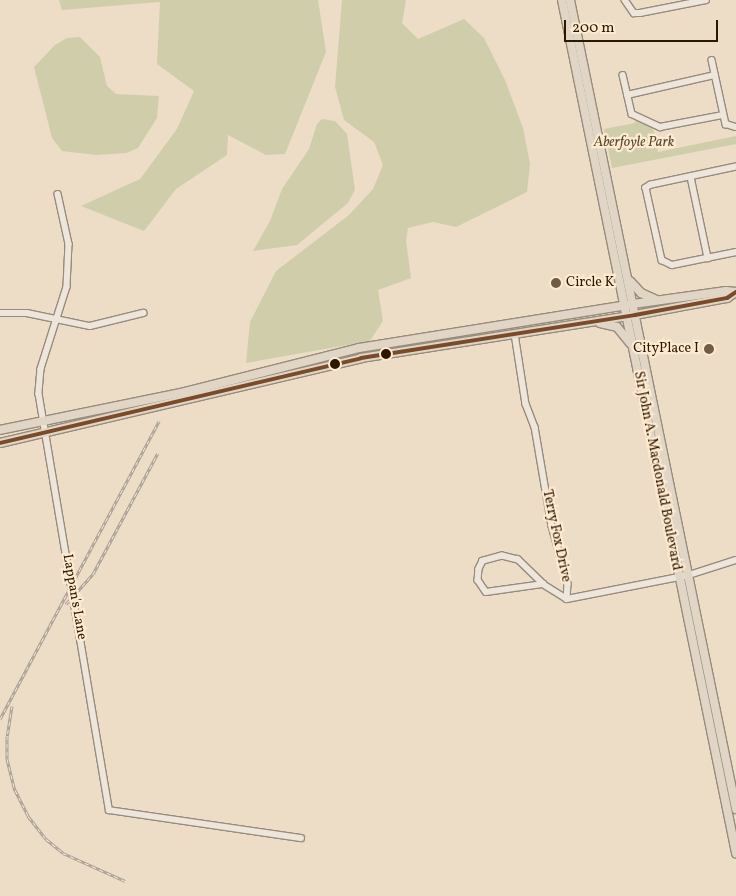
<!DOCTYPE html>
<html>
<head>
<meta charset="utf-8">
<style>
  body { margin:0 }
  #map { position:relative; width:736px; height:896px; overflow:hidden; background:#eddcc6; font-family:Vollkorn,serif }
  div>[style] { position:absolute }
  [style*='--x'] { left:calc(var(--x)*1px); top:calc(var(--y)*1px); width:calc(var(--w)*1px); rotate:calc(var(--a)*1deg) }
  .green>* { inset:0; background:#d0ceaa }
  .roads { filter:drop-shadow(1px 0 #978b7c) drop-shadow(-1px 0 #978b7c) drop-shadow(0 1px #978b7c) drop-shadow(0 -1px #978b7c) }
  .minor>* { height:5.5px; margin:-2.75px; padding:0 2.75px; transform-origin:2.75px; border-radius:2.75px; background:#eee6db }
  .major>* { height:8px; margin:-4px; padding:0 4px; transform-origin:4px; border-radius:4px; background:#e1d6c6 }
  .rail>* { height:3px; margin-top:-1.5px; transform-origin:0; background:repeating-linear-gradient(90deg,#fdead0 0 4px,#a79f95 0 8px); box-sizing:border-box; border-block:1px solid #a79f95 }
  .bus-1>* { height:4px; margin:-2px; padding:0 2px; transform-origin:2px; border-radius:2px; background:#7a4b2a }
  .dots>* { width:14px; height:14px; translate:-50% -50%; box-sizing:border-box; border:2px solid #fdead0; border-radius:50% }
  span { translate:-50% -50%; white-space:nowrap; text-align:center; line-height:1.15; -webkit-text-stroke:4.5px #fdead0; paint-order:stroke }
  .park-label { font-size:14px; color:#584b2d; font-style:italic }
  .poi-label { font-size:14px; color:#2e1701 }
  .left { translate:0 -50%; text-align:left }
  .right { translate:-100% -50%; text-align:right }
  .street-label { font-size:14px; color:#2e1701 }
  .scale { position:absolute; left:564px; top:20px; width:154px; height:22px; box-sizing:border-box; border:2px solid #2e1701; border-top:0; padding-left:6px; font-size:15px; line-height:18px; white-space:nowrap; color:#2e1701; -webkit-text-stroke:4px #fdead0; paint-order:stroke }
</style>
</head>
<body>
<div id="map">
  <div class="green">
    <div style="clip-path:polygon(59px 0,318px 0,326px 52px,285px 154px,266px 155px,228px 135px,227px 155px,176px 189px,144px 231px,81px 206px,140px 179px,177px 129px,194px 91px,157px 64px,160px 2px,62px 10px)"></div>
    <div style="clip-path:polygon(342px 0,406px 0,402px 23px,418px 39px,464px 19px,484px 38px,505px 80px,523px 128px,530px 164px,527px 192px,456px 227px,433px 222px,408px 228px,406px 240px,411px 278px,378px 290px,383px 321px,370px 341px,246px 363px,250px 322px,276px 271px,349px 215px,373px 189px,383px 165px,374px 142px,344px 120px,335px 87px)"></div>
    <div style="clip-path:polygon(80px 37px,100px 57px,107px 86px,116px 94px,159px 96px,157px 118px,138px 148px,126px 153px,96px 155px,62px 151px,52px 138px,34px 67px,55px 45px,67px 38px)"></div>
    <div style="clip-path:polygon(322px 119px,335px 121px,347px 134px,355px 190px,348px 203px,297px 245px,253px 251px,270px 221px,282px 189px,309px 149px,317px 124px)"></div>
    <div style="clip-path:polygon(636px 120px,653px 128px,658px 152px,736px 136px,736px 144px,612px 168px,604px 129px,635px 123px)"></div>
  </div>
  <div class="roads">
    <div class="minor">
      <div style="--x:625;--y:0;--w:16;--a:55"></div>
      <div style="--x:634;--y:13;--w:6;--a:0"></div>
      <div style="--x:640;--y:13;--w:67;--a:-11.1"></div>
      <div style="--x:712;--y:60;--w:66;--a:77.7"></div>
      <div style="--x:726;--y:124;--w:10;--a:17"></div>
      <div style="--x:623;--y:75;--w:40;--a:77"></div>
      <div style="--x:632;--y:114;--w:31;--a:25"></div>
      <div style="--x:660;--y:127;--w:64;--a:-10.8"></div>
      <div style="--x:627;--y:95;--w:90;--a:-12.8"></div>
      <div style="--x:736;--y:167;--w:87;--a:168"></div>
      <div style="--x:651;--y:185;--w:6;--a:149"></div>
      <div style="--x:646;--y:188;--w:74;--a:77.5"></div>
      <div style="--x:662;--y:260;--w:11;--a:27"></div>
      <div style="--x:672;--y:265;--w:65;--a:-11.5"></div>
      <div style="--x:691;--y:177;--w:83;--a:78.1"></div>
      <div style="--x:58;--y:194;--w:51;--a:77.6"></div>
      <div style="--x:69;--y:244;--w:43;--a:92.7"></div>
      <div style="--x:67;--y:287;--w:86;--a:107.6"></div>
      <div style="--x:41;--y:369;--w:25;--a:95"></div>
      <div style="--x:39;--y:394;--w:422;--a:80.4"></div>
      <div style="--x:109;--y:810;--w:194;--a:8.3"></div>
      <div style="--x:0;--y:313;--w:27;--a:0"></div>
      <div style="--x:27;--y:313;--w:64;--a:11.7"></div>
      <div style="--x:90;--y:326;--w:55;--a:-13.8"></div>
      <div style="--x:515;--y:334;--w:71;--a:81.1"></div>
      <div style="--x:526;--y:404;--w:25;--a:69"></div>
      <div style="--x:535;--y:427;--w:100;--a:80.3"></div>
      <div style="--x:552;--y:526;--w:60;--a:74.6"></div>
      <div style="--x:568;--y:584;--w:15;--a:94"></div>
      <div style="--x:543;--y:584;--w:35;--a:-136"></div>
      <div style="--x:518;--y:560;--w:16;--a:-166"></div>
      <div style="--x:502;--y:556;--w:20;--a:165"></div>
      <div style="--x:483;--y:561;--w:9;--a:117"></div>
      <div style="--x:479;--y:569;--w:11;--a:95"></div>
      <div style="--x:478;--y:580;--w:14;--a:56"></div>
      <div style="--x:486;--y:592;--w:58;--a:-8"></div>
      <div style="--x:543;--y:584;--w:28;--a:32"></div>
      <div style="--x:567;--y:599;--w:124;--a:-11.1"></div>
      <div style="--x:689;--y:575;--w:49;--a:-17.7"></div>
    </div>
    <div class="major">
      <div style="--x:562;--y:0;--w:871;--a:78.47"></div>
      <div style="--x:570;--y:0;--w:826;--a:78.4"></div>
      <div style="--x:630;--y:281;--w:16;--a:47"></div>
      <div style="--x:641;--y:293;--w:17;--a:24"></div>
      <div style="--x:600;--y:323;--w:17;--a:13"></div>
      <div style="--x:617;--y:327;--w:21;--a:51"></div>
      <div style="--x:0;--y:430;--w:189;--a:-11.6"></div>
      <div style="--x:185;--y:392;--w:179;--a:-14.2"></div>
      <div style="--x:359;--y:348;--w:278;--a:-9.1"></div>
      <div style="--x:633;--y:304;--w:94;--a:-8"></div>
      <div style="--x:726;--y:291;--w:10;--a:6"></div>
      <div style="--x:0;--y:443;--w:371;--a:-13.2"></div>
      <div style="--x:361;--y:358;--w:277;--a:-8.9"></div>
      <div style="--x:635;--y:315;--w:94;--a:-10.5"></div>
      <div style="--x:727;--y:298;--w:11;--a:-34"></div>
    </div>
  </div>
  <div class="rail">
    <div style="--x:66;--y:604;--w:40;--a:-48"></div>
    <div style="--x:93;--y:574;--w:137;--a:-61.8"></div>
    <div style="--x:12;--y:706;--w:30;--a:99"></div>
    <div style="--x:7;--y:736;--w:23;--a:90"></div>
    <div style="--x:7;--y:759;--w:32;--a:76"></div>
    <div style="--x:15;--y:790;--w:29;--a:63"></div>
    <div style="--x:28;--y:816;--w:29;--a:52"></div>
    <div style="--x:46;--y:839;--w:22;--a:39"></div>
    <div style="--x:63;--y:853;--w:68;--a:24.3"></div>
    <div style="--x:0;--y:719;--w:338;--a:-61.9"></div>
  </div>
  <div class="bus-1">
    <div style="--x:0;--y:443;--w:371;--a:-13.2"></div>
    <div style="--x:361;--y:358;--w:277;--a:-8.9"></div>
    <div style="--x:635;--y:315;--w:94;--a:-10.5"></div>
    <div style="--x:727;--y:298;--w:11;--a:-34"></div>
  </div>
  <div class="dots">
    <div style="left:556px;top:283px;background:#715c46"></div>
    <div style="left:709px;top:349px;background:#715c46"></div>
    <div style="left:386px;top:354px;background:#2e1701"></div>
    <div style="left:335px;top:364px;background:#2e1701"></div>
  </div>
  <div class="park-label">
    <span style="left:634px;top:143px">Aberfoyle Park</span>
  </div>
  <div class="poi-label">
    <span class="left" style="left:566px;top:283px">Circle K</span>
    <span class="right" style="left:699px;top:349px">CityPlace I</span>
  </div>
  <div class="street-label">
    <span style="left:657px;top:471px;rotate:79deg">Sir John A. Macdonald Boulevard</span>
    <span style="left:556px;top:536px;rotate:78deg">Terry Fox Drive</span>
    <span style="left:74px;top:597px;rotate:80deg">Lappan's Lane</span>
  </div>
  <div class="scale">200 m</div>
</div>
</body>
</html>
